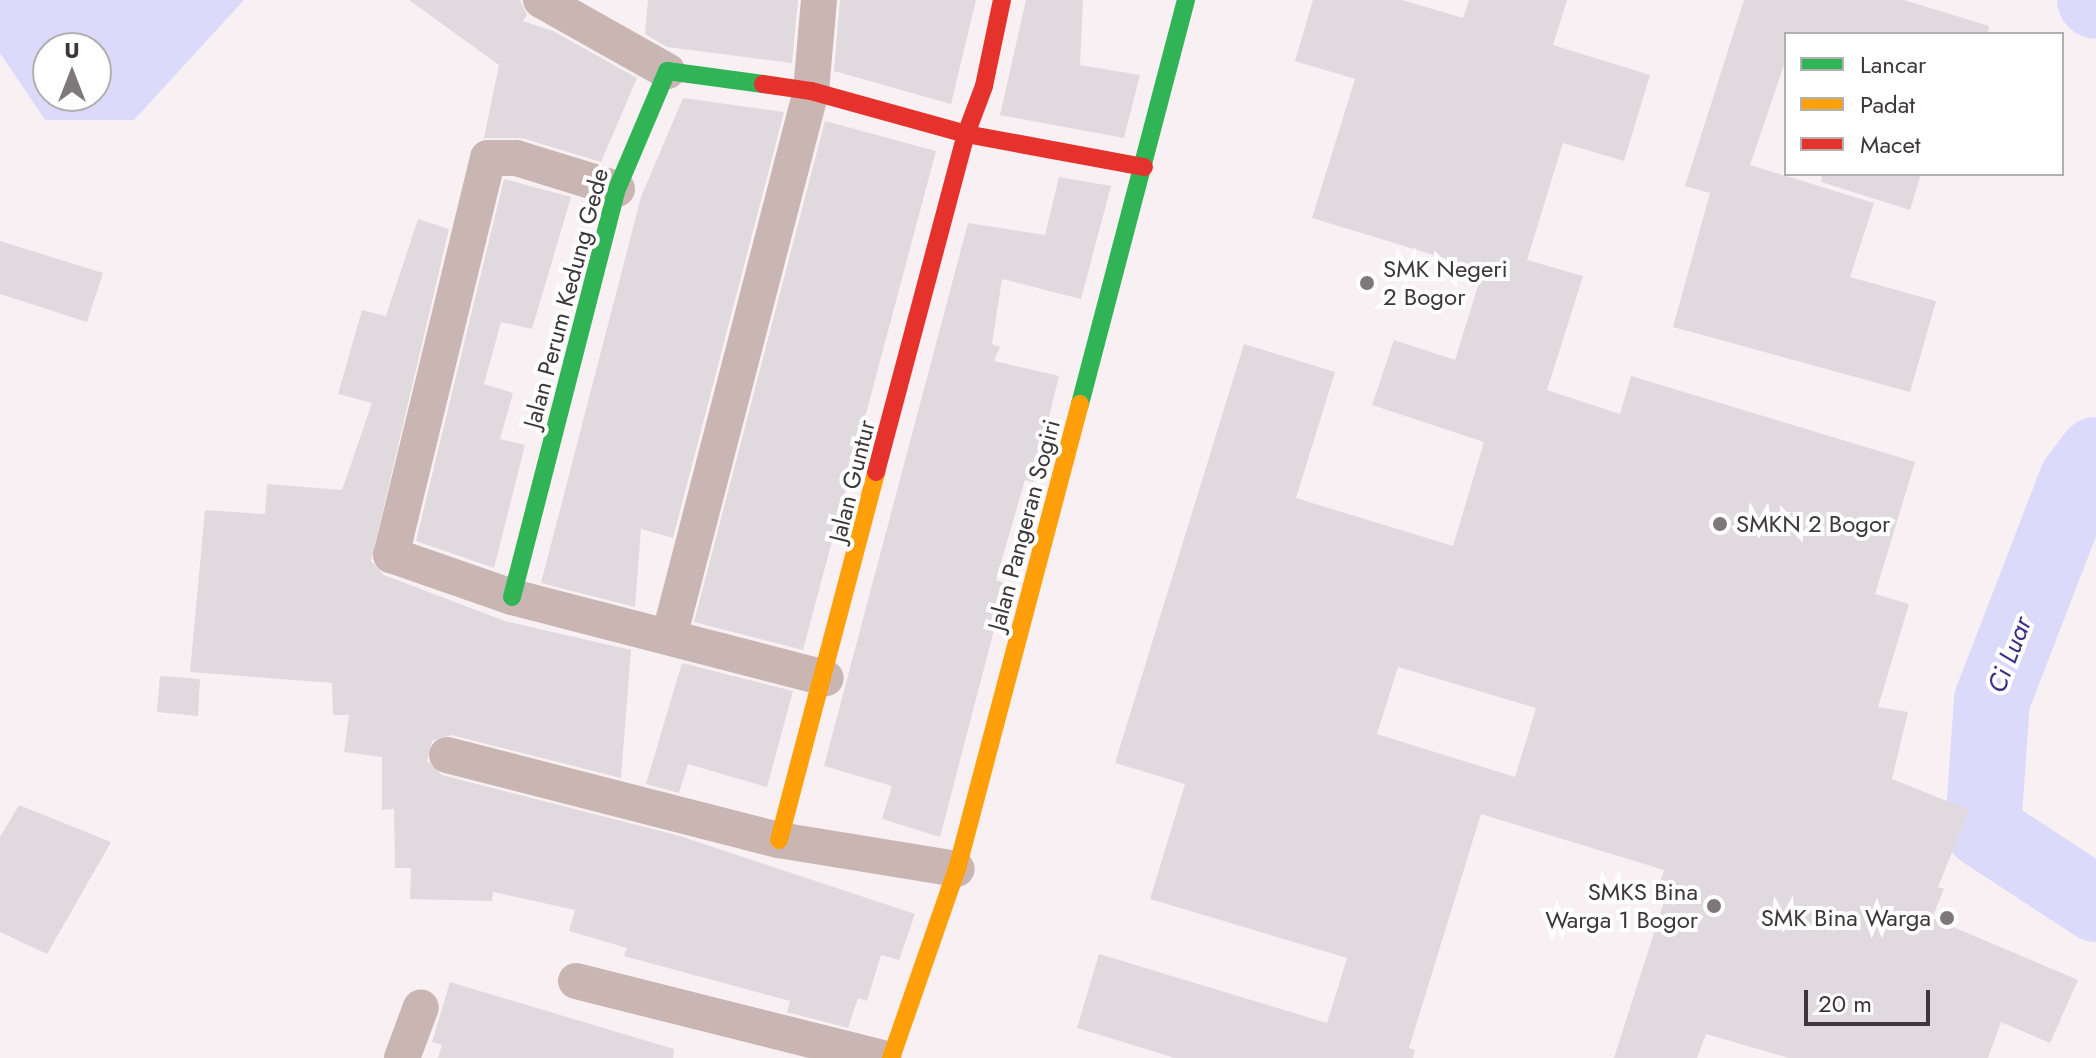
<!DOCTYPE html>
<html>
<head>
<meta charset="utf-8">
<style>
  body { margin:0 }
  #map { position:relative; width:2096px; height:1058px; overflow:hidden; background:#f9f0f3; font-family:Jost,sans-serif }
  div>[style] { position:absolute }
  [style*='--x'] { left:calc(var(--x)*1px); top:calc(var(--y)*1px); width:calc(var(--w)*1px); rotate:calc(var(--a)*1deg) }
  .water>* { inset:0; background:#dcdafa }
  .river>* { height:76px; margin:-38px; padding:0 38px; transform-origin:38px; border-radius:38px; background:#dcdafa }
  .building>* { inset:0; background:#e0dade }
  .street>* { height:36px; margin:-18px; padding:0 18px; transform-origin:18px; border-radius:18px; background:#c9b6b3 }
  .fast>* { height:18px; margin:-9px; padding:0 9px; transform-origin:9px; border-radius:9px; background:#30b455 }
  .slow>* { height:18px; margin:-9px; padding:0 9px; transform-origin:9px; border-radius:9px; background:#ff9f0a }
  .jam>* { height:18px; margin:-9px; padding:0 9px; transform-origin:9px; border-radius:9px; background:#e5322d }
  .dots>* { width:22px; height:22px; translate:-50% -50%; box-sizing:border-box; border:4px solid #fff; border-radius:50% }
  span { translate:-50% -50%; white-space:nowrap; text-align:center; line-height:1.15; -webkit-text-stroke:8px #fff; paint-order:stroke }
  .poi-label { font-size:24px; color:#3d3739 }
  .left { translate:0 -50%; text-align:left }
  .right { translate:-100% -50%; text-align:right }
  .street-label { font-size:24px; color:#3d3739 }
  .water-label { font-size:26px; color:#3b2f83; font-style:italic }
  .legend { position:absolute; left:1784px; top:32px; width:280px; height:144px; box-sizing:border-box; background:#fff; border:2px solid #b1afb0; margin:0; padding:10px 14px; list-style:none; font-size:24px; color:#3d3739 }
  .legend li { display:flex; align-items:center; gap:16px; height:40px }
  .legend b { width:40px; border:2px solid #b1afb0 }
  .north { position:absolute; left:32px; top:32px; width:80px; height:80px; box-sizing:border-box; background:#fff; border:2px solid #b1afb0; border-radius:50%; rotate:0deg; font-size:22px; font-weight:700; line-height:32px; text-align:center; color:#3d3739 }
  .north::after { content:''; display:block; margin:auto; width:28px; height:36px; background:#7f787a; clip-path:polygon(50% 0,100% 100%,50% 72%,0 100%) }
  .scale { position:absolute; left:1804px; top:990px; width:126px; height:36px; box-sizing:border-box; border:4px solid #3d3739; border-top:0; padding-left:10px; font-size:24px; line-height:28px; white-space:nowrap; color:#3d3739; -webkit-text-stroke:6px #fff; paint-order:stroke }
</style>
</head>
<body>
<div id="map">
  <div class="water">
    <div style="clip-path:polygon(evenodd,0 0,244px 0,134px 120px,45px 120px,0 53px,0 0,48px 48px,96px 48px,96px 96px,48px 96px,48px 48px)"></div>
  </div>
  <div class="river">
    <div style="--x:2095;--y:0;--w:1;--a:45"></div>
    <div style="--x:2096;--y:455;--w:31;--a:127"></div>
    <div style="--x:2077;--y:480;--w:236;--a:111.1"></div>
    <div style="--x:1992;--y:700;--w:130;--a:94"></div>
    <div style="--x:1983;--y:830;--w:135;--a:33.2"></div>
  </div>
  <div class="building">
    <div style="clip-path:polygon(409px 0,520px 0,527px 15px,523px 21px,553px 31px,637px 78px,601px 162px,522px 138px,484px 138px,499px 65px)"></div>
    <div style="clip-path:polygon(648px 0,798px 0,792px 63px,667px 47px,645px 34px)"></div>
    <div style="clip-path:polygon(840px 0,976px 0,951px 104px,834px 71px)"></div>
    <div style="clip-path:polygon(1026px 0,1083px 0,1080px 65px,1140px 75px,1124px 138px,1000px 115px)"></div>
    <div style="clip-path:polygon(evenodd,1313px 0,1402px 0,1463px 18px,1469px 0,1567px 0,1553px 45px,1650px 75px,1624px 161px,1563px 143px,1527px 260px,1583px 276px,1547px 390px,1620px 414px,1631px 376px,1915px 462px,1875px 594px,1909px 604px,1878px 707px,1908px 712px,1892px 779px,1969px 810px,1938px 887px,1944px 889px,1932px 918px,2078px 980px,2050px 1043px,2001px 1022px,1988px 1058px,1789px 1058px,1706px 1034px,1697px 1058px,1614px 1058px,1669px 886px,1660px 883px,1664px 870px,1481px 814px,1409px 1048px,1415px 1050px,1413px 1058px,1175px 1058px,1077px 1028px,1099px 954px,1327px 1023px,1347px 958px,1150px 899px,1185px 784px,1115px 763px,1244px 344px,1335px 372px,1296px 498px,1453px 546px,1484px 442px,1372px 405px,1394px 340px,1455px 360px,1483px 270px,1312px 218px,1355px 79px,1295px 61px,1313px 0,1398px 667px,1536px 708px,1515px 777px,1377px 734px,1398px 667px)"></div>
    <div style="clip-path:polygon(1744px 0,1904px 0,1989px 26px,1988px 34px,1786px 34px,1786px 59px,1750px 165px,1874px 203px,1850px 277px,1936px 301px,1910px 392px,1673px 327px,1710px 193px,1685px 186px)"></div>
    <div style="clip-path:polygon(683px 98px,784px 112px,673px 538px,641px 529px,635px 607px,541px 583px,641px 197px)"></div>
    <div style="clip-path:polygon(825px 121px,936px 151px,803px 650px,694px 622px)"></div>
    <div style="clip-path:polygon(1822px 174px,1921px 174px,1910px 210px,1821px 182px)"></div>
    <div style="clip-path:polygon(1059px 177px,1111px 186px,1081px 299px,1002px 279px,992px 344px,1000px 347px,994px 361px,1059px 376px,1033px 482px,1025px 480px,996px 580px,1006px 584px,940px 837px,882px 819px,892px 786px,824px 766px,968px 223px,1045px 235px)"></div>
    <div style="clip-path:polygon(504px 179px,571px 197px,532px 329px,501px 322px,484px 384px,513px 393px,500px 439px,525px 445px,494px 568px,416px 541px)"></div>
    <div style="clip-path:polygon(418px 219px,449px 229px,371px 561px,384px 575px,505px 621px,631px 650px,621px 778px,451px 735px,432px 741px,427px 761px,442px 775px,680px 836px,915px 914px,899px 960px,881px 955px,867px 1001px,858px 998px,848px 1028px,787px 1012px,790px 1001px,624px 956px,627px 948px,569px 931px,575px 910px,493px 892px,492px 901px,410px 899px,411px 868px,395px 868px,394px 809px,382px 810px,382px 757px,344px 752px,349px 715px,333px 715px,332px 683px,190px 672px,205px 510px,265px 514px,267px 484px,342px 490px,372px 403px,338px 394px,362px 310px,386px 316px)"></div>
    <div style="clip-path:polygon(0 241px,103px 273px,87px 322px,0 294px)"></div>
    <div style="clip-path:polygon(682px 663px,793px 691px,767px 787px,688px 764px,679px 793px,646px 784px)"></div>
    <div style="clip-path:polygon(160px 676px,200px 679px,198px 716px,157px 712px)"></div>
    <div style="clip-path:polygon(19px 805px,111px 842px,47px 954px,0 932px,0 837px)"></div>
    <div style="clip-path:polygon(450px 982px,674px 1049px,673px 1058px,438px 1058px,442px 1045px,432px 1042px)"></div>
  </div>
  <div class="street">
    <div style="--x:541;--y:0;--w:145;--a:29.4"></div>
    <div style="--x:617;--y:189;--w:106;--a:-162.9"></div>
    <div style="--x:516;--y:158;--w:28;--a:180"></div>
    <div style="--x:488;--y:158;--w:409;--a:103.7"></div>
    <div style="--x:391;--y:555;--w:128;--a:19.1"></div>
    <div style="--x:512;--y:597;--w:324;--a:14.5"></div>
    <div style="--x:669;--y:637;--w:564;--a:-75.42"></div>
    <div style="--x:811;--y:91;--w:91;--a:-85"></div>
    <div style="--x:447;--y:755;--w:343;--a:14.4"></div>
    <div style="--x:779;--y:840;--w:180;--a:9.3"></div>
    <div style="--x:576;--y:981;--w:317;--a:14.1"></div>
    <div style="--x:402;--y:1058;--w:54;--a:-69.6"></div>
  </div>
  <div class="fast">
    <div style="--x:1080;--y:404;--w:418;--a:-75.3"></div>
    <div style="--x:512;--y:597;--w:421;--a:-75.6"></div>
    <div style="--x:617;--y:189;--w:128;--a:-67"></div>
    <div style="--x:667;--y:71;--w:97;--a:7.7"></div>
  </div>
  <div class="slow">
    <div style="--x:779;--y:840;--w:381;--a:-75.2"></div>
    <div style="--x:891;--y:1058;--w:200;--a:-70.8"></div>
    <div style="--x:957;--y:869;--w:481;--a:-75.2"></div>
  </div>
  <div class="jam">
    <div style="--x:763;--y:84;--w:49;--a:8.3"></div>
    <div style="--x:811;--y:91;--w:161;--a:15.5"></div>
    <div style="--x:966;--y:134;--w:181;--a:10.5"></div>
    <div style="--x:876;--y:472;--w:350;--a:-75.1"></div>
    <div style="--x:966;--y:134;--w:51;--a:-69.4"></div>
    <div style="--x:984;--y:86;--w:88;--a:-78.2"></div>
  </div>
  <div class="dots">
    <div style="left:1367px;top:283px;background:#7f787a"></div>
    <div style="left:1720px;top:524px;background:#7f787a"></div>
    <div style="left:1714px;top:906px;background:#7f787a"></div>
    <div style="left:1947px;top:918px;background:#7f787a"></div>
  </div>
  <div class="poi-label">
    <span class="left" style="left:1383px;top:283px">SMK Negeri<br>2 Bogor</span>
    <span class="left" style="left:1736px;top:524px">SMKN 2 Bogor</span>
    <span class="right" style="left:1698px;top:906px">SMKS Bina<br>Warga 1 Bogor</span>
    <span class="right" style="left:1931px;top:918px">SMK Bina Warga</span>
  </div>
  <div class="street-label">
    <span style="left:566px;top:298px;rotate:-75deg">Jalan Perum Kedung Gede</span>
    <span style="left:852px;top:481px;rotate:-76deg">Jalan Guntur</span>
    <span style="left:1024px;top:525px;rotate:-75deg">Jalan Pangeran Sogiri</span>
  </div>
  <div class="water-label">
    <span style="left:2010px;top:655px;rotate:-69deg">Ci Luar</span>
  </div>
  <ul class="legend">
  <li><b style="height:10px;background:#30b455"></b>Lancar</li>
  <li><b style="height:10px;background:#ff9f0a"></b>Padat</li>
  <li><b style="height:10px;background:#e5322d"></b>Macet</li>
  </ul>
  <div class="north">U</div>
  <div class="scale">20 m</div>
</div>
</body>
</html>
